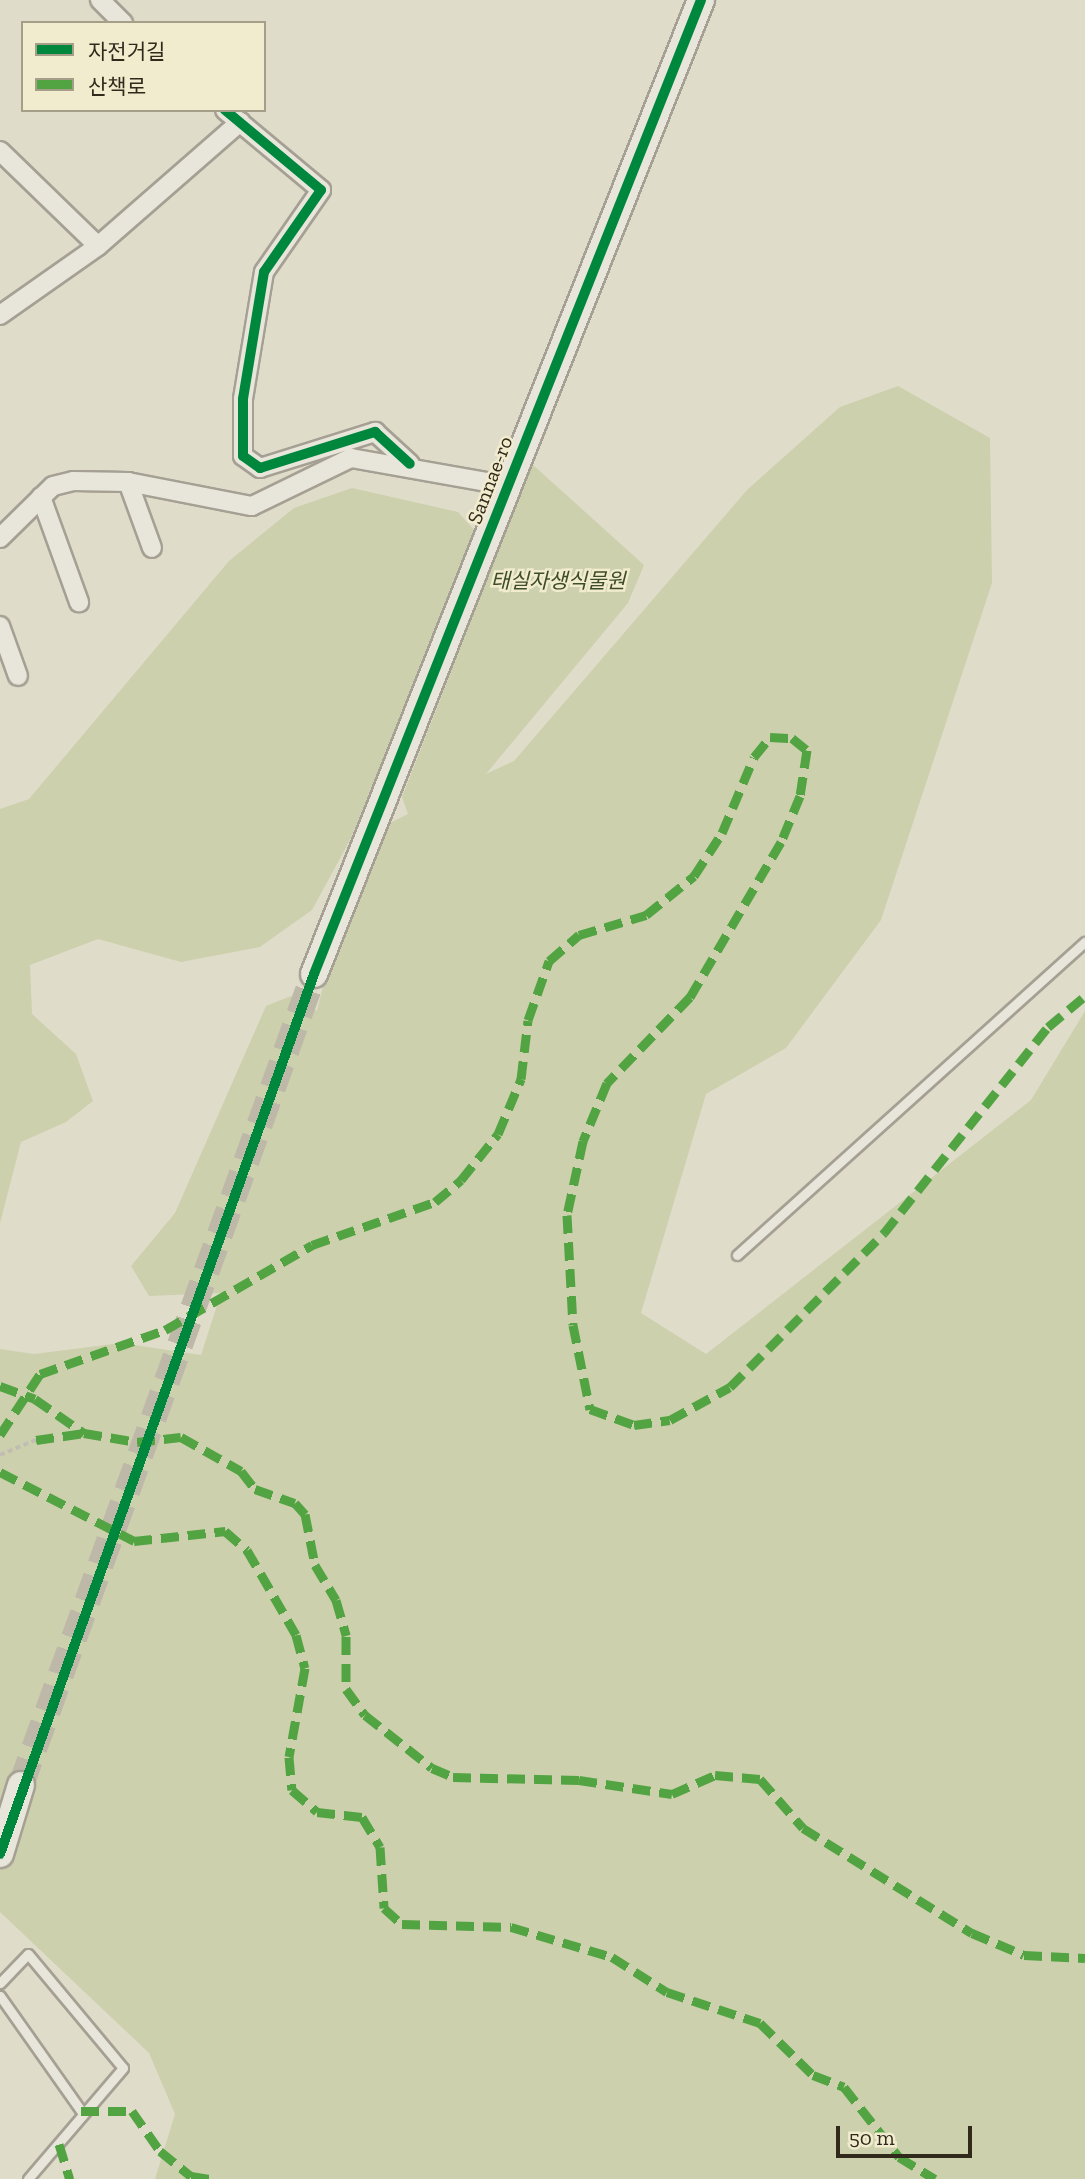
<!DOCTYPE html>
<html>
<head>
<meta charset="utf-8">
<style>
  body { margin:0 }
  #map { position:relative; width:1085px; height:2179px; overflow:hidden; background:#e0dcca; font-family:"Zilla Slab","Noto Sans KR",serif }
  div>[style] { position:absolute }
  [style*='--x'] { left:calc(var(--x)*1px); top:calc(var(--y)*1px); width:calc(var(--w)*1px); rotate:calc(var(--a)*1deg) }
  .green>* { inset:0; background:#ccd0ad }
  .secondary-tunnel>* { height:26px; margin-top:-13px; transform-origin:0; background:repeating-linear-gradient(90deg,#bdb8a7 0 26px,transparent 0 39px) }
  .path>* { height:3.5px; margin-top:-1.75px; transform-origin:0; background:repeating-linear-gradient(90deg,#c1bdb2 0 5px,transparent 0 8.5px) }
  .roads { filter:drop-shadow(2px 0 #a5a093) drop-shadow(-2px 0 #a5a093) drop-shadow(0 2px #a5a093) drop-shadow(0 -2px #a5a093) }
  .lane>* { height:9px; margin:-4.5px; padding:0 4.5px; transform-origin:4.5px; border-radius:4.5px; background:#e8e6db }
  .street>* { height:18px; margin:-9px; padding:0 9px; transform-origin:9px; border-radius:9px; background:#e8e6db }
  .secondary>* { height:26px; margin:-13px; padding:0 13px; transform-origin:13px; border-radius:13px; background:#e8e6db }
  .quiet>* { height:9px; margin-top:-4.5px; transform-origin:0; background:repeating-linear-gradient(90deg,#52a341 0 18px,transparent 0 27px) }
  .cycleway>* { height:10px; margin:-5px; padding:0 5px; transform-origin:5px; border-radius:5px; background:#00873e }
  span { translate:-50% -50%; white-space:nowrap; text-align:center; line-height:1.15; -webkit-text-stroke:5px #f2eccf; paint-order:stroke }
  .street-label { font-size:21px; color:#32291d }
  .park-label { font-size:21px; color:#3e4d25; font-style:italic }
  .legend { position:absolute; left:21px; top:21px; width:245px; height:91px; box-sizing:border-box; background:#f2eccf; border:2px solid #a59e88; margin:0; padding:9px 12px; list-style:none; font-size:21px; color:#32291d }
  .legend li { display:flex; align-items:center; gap:14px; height:35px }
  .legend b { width:35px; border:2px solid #a59e88 }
  .scale { position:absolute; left:836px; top:2126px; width:136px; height:32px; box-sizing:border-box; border:4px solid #32291d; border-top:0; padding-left:9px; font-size:21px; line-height:24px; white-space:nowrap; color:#32291d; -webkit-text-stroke:5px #f2eccf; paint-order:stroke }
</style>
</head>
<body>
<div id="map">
  <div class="green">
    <div style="clip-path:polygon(898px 386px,990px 438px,992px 583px,881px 920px,786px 1048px,706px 1094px,641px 1313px,706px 1354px,1031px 1100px,1085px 1011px,1085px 2179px,155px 2179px,175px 2114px,149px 2053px,0 1912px,0 1349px,34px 1354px,121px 1343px,201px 1355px,221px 1293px,149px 1296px,131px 1266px,175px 1213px,266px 1006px,291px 996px,317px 1011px,328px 966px,390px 823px,408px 814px,402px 797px,532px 464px,644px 565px,628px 603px,486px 774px,514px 761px,747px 490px,840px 407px)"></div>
    <div style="clip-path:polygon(352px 488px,458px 512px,476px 532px,350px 840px,312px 910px,260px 947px,181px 962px,98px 939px,30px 965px,32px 1014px,76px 1054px,93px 1101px,66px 1122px,21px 1142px,0 1223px,0 809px,29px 799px,229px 561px,294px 508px)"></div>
  </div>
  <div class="secondary-tunnel">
    <div style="--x:21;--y:1785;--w:862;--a:-70.14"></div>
  </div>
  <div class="path">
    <div style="--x:0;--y:1455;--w:39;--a:-23"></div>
  </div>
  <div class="roads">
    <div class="lane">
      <div style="--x:737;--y:1255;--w:468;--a:-42"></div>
      <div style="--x:0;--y:1983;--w:40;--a:-46"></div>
      <div style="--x:28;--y:1954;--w:148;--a:50.2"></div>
      <div style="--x:123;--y:2068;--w:146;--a:130.6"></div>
      <div style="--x:0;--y:1996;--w:141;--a:54.8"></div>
    </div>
    <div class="street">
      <div style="--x:100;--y:0;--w:33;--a:45"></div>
      <div style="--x:225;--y:110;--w:125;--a:39.8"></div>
      <div style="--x:321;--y:190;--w:100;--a:124.8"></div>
      <div style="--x:264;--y:272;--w:129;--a:99.4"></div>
      <div style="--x:243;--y:399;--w:57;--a:90"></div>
      <div style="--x:243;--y:456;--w:21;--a:35"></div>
      <div style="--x:260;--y:468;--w:121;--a:-17.4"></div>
      <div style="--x:375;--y:432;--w:47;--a:42.4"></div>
      <div style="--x:0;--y:151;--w:136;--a:44.1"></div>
      <div style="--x:0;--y:315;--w:120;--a:-35.1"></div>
      <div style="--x:98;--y:246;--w:189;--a:-41.1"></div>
      <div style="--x:128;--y:482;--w:70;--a:70"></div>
      <div style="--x:41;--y:497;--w:112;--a:70.1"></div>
      <div style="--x:0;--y:538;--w:74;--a:-44.5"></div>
      <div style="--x:53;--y:486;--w:21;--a:-14"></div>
      <div style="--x:73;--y:481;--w:55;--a:1"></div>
      <div style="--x:128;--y:482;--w:126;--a:11"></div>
      <div style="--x:252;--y:506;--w:110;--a:-25.9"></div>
      <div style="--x:351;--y:458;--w:160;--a:10"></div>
      <div style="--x:0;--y:626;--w:53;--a:70.2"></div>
    </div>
    <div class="secondary">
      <div style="--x:314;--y:974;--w:1048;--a:-68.33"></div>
      <div style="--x:0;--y:1854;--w:72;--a:-73.1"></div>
    </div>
  </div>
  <div class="quiet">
    <div style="--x:0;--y:1386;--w:37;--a:20"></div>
    <div style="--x:35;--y:1399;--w:60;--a:34.8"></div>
    <div style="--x:84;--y:1433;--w:54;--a:9.6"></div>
    <div style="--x:137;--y:1442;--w:44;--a:-6.5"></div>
    <div style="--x:181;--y:1437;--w:69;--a:29.5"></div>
    <div style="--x:241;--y:1471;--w:23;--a:52"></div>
    <div style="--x:255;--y:1489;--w:42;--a:19.3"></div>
    <div style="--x:295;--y:1503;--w:15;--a:48"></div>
    <div style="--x:305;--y:1514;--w:52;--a:78.9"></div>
    <div style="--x:315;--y:1565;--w:41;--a:59"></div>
    <div style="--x:336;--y:1600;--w:37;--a:74"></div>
    <div style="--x:346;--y:1636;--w:53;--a:90"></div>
    <div style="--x:346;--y:1689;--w:32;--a:54"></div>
    <div style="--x:365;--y:1715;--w:85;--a:38.3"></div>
    <div style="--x:432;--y:1768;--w:23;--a:23"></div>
    <div style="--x:453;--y:1777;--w:126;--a:1.4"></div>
    <div style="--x:579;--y:1780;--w:94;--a:8.6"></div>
    <div style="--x:672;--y:1794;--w:47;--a:-23.8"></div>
    <div style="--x:715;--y:1775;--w:45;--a:5.1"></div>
    <div style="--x:760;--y:1779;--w:65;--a:48.7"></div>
    <div style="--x:803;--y:1828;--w:199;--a:31.9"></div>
    <div style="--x:972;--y:1933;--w:56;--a:22.9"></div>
    <div style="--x:1024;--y:1955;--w:61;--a:2.8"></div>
    <div style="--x:0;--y:1435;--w:73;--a:-56.7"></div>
    <div style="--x:40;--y:1374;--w:133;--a:-19.4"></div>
    <div style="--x:165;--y:1330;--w:170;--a:-30"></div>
    <div style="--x:312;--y:1245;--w:130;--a:-19.3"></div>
    <div style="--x:435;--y:1202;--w:34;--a:-40"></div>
    <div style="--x:461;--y:1180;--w:59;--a:-51.2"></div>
    <div style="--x:498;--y:1134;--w:60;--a:-67.3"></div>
    <div style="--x:521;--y:1079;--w:59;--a:-83.2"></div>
    <div style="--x:528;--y:1020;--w:63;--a:-70.4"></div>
    <div style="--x:549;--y:961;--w:40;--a:-41"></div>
    <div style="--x:579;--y:935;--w:70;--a:-16.6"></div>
    <div style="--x:646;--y:915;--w:62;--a:-39.1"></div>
    <div style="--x:694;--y:876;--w:51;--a:-56.9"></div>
    <div style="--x:722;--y:833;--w:82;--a:-67.2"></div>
    <div style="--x:754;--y:757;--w:26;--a:-51"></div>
    <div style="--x:770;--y:737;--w:22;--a:3"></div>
    <div style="--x:792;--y:738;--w:19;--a:39"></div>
    <div style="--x:807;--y:750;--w:47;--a:98.7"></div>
    <div style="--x:800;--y:796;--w:50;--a:112.4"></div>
    <div style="--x:781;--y:842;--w:180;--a:120.4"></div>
    <div style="--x:690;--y:997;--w:120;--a:134"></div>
    <div style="--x:607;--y:1083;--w:63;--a:112.5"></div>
    <div style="--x:583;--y:1141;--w:76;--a:102.2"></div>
    <div style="--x:567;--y:1215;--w:110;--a:86.9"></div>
    <div style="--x:573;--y:1325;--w:86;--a:78.6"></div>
    <div style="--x:590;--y:1409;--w:47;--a:20"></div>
    <div style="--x:634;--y:1425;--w:36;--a:-8"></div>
    <div style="--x:670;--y:1420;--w:68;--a:-28.8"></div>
    <div style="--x:730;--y:1387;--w:218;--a:-45"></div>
    <div style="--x:884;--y:1233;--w:263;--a:-51.5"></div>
    <div style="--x:1048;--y:1027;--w:48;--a:-40"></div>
    <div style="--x:36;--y:1440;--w:49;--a:-8.3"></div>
    <div style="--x:0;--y:1472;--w:151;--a:27.2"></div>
    <div style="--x:134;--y:1541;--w:92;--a:-6.3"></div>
    <div style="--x:225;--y:1531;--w:29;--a:41"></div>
    <div style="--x:247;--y:1550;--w:98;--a:60"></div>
    <div style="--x:296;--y:1635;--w:34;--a:75"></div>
    <div style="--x:305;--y:1668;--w:90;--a:100.2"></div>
    <div style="--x:289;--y:1757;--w:33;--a:85"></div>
    <div style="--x:292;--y:1790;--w:33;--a:41"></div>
    <div style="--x:317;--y:1812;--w:45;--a:6.3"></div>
    <div style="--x:362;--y:1817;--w:35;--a:59"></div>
    <div style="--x:380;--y:1847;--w:61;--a:86.2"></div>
    <div style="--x:384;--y:1908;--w:24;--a:42"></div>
    <div style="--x:402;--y:1924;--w:109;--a:1.6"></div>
    <div style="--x:511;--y:1927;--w:105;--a:16.5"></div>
    <div style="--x:612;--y:1957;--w:65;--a:32.5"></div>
    <div style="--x:667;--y:1992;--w:98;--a:18.4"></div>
    <div style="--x:760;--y:2023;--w:74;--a:44.5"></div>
    <div style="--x:813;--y:2075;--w:33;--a:21"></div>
    <div style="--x:844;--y:2087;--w:89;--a:51.8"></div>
    <div style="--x:899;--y:2157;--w:42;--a:31.4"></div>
    <div style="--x:81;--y:2111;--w:51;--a:0"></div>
    <div style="--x:132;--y:2111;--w:49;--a:55"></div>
    <div style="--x:160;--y:2151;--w:40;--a:39"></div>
    <div style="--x:191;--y:2176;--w:20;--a:9"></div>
    <div style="--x:59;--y:2144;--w:37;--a:73"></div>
  </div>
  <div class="cycleway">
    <div style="--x:225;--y:110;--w:125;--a:39.8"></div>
    <div style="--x:321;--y:190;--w:100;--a:124.8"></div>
    <div style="--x:264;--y:272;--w:129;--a:99.4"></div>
    <div style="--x:243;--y:399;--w:57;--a:90"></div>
    <div style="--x:243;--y:456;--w:21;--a:35"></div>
    <div style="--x:260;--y:468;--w:121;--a:-17.4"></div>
    <div style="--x:375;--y:432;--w:47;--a:42.4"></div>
    <div style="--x:0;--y:1854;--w:934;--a:-70.36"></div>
    <div style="--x:314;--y:974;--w:1048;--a:-68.33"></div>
  </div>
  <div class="street-label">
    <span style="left:490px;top:480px;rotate:-69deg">Sannae-ro</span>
  </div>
  <div class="park-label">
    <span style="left:558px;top:581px">태실자생식물원</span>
  </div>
  <ul class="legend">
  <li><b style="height:9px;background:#00873e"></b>자전거길</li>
  <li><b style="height:9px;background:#52a341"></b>산책로</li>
  </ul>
  <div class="scale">50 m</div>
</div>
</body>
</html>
